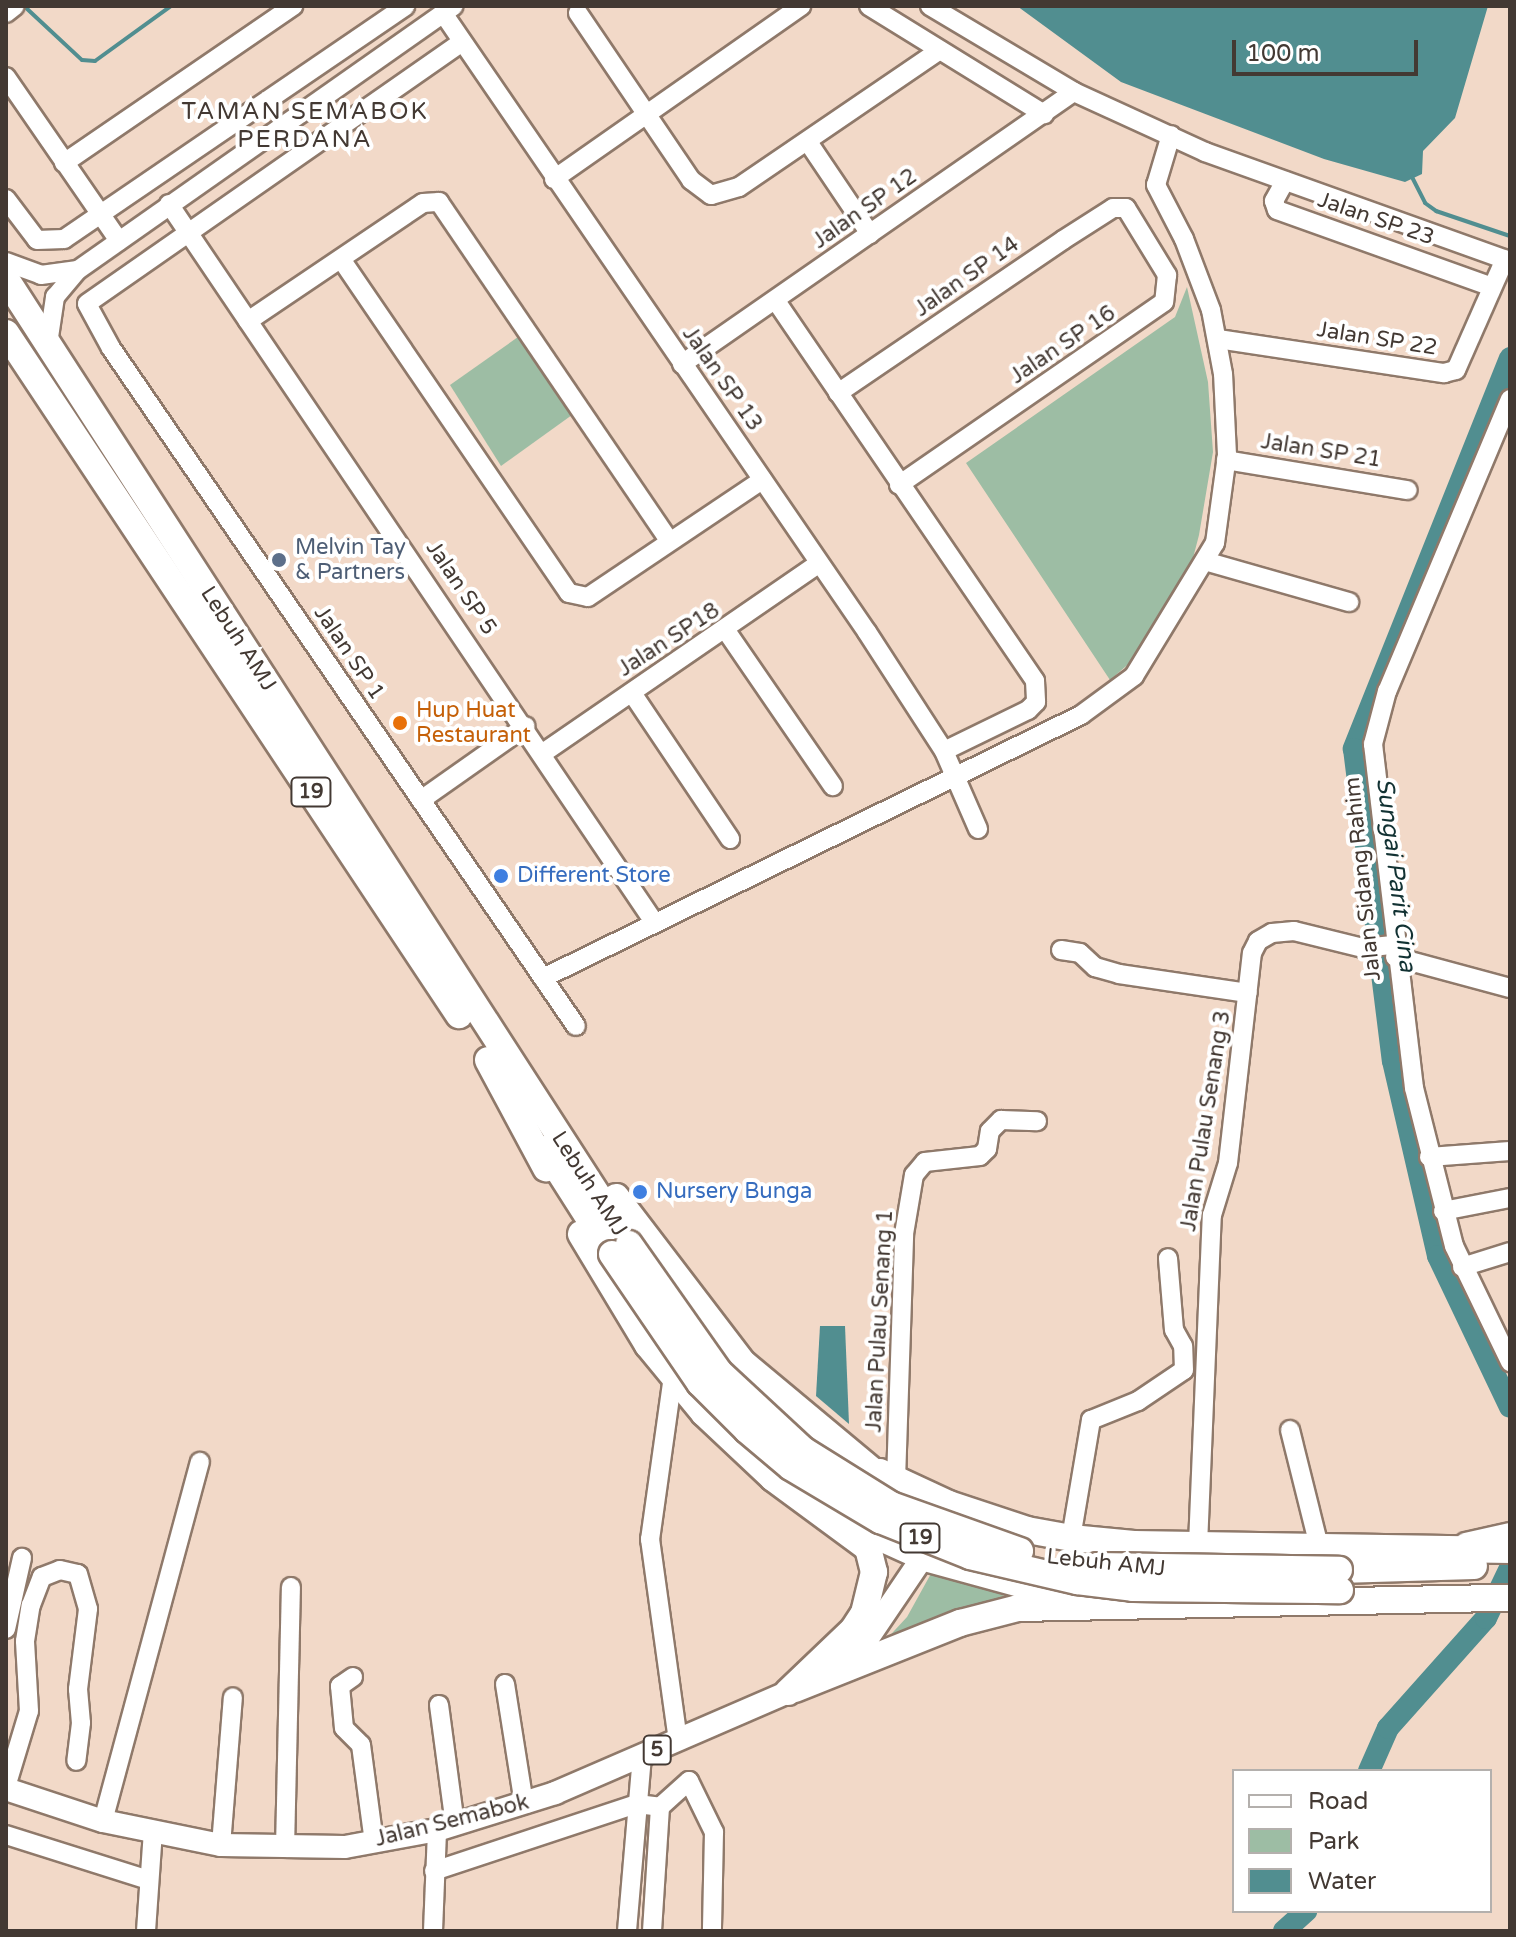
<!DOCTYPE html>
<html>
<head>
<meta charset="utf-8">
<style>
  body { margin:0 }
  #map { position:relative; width:1516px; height:1937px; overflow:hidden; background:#f2d9c8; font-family:"Varela Round",sans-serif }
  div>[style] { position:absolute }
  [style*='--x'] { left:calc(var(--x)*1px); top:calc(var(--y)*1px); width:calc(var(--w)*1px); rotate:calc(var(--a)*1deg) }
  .green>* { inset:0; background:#9dbda4 }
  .water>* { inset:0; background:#518e90 }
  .stream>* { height:4px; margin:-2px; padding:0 2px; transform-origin:2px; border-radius:2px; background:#518e90 }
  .river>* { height:22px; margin:-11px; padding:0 11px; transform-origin:11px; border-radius:11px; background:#518e90 }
  .roads { filter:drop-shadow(2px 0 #8f796a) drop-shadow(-2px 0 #8f796a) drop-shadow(0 2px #8f796a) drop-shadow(0 -2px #8f796a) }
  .minor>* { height:18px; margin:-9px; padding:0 9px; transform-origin:9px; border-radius:9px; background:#fff }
  .major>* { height:22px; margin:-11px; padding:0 11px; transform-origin:11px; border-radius:11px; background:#fff }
  .highway>* { height:26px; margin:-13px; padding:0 13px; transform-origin:13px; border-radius:13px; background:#fff }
  .bridges { filter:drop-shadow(2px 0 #8f796a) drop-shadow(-2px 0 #8f796a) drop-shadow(0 2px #8f796a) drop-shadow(0 -2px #8f796a) }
  .highway-bridge>* { height:26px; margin:-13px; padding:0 13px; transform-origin:13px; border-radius:13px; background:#fff }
  .dots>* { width:22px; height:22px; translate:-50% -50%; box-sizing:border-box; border:4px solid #fff; border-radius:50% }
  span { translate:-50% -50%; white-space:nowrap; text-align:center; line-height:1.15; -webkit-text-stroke:8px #fff; paint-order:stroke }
  .shield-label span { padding:2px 6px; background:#fff; border:2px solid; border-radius:6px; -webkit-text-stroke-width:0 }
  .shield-label { font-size:20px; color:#433933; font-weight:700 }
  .street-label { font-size:22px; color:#433933 }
  .service-label { font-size:22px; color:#4e5e75 }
  .left { translate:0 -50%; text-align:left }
  .food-label { font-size:22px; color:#c56008 }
  .shop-label { font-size:22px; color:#366cbe }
  .neighbourhood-label { font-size:24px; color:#433933; letter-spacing:2px }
  .water-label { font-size:24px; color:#123233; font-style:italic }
  .frame { position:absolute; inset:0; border:8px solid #433933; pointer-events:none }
  .legend { position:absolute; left:1232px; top:1769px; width:260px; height:144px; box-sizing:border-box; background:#fff; border:2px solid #b4b0ad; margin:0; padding:10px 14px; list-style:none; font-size:24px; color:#433933 }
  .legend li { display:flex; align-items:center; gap:16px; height:40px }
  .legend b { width:40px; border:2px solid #b4b0ad }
  .scale { position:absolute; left:1232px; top:40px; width:186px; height:36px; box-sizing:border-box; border:4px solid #433933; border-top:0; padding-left:10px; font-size:24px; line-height:28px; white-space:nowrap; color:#433933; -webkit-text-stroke:6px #fff; paint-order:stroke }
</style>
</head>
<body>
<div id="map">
  <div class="green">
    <div style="clip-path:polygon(1187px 287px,1208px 382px,1213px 452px,1199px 535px,1186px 585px,1132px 661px,1110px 680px,966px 463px,1175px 317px)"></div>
    <div style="clip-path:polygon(518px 337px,572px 415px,501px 466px,450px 385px)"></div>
    <div style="clip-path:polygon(933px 1570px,1016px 1600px,869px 1658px,907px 1617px)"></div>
  </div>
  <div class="water">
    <div style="clip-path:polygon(1017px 6px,1488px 6px,1455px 118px,1423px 151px,1422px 174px,1405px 182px,1324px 159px,1121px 82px)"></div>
    <div style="clip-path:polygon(820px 1326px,845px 1326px,849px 1424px,816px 1396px)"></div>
  </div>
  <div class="stream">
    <div style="--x:24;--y:6;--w:79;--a:43"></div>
    <div style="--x:82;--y:60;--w:13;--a:4"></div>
    <div style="--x:95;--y:61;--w:94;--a:-35.9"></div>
    <div style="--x:1412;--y:177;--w:29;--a:63"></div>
    <div style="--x:1425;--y:203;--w:14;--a:36"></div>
    <div style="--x:1436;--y:211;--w:78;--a:18.7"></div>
  </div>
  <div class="river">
    <div style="--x:1510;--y:358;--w:421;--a:111.8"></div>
    <div style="--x:1354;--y:749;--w:314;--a:82.9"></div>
    <div style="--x:1393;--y:1061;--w:200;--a:77"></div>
    <div style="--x:1438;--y:1256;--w:167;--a:64.5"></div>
    <div style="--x:1369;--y:1771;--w:47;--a:-66.2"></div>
    <div style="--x:1388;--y:1728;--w:147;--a:-48.3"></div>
    <div style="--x:1486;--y:1618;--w:55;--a:-64.4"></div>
    <div style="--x:1284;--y:1931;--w:30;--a:-42"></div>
  </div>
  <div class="roads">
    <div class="minor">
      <div style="--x:869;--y:6;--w:206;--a:31.7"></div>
      <div style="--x:930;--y:6;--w:168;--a:30.8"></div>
      <div style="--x:1074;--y:92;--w:144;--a:24.6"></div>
      <div style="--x:1205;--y:152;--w:324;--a:19.7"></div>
      <div style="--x:6;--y:13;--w:11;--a:-38"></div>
      <div style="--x:443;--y:13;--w:750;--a:55.59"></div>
      <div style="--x:867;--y:632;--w:142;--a:57.1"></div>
      <div style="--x:944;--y:751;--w:85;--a:66.4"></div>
      <div style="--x:578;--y:13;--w:202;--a:55.9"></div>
      <div style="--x:691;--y:180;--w:25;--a:37"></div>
      <div style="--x:711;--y:195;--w:29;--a:-16"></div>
      <div style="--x:739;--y:187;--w:243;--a:-34.3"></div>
      <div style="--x:462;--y:42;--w:457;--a:145.1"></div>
      <div style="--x:87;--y:304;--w:50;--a:61.4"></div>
      <div style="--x:111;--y:348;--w:822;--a:55.56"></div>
      <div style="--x:6;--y:77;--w:199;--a:55.4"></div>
      <div style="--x:808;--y:142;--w:111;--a:56"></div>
      <div style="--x:64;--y:163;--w:278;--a:-34.4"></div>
      <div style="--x:554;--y:179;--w:302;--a:-35"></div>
      <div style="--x:1285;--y:181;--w:23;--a:119"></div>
      <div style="--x:1274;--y:201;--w:9;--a:72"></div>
      <div style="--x:1277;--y:210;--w:225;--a:19.7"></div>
      <div style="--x:6;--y:199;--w:51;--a:52.9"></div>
      <div style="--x:37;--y:240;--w:27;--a:-2"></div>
      <div style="--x:64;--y:239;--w:413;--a:-34.3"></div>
      <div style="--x:169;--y:204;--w:866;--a:55.96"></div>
      <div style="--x:341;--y:259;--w:404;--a:55.7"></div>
      <div style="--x:569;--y:593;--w:19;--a:12"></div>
      <div style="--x:588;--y:597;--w:210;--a:-33.9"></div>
      <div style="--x:6;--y:262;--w:37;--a:20"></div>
      <div style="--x:41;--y:275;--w:37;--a:-8"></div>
      <div style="--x:776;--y:301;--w:460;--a:55.7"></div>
      <div style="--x:1035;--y:681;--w:21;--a:87"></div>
      <div style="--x:1036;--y:702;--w:11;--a:135"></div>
      <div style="--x:1028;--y:710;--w:93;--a:154"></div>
      <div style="--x:248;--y:321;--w:211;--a:-34"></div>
      <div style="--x:423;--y:203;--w:16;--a:-4"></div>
      <div style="--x:439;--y:202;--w:410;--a:55.8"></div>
      <div style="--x:1218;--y:339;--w:229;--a:8.6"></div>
      <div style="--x:1444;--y:373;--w:12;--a:-14"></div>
      <div style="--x:1456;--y:370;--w:121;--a:-66.2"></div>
      <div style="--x:48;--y:344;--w:48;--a:-81.5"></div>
      <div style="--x:55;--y:297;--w:35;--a:-50"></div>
      <div style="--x:78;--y:270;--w:459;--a:-35.1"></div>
      <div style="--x:682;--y:364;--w:477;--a:-34.8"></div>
      <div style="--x:838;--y:393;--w:272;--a:-34.2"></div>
      <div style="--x:1063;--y:240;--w:59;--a:-32.6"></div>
      <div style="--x:1113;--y:208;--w:13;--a:0"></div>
      <div style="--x:1126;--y:208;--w:79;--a:58.5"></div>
      <div style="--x:1167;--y:275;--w:27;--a:96"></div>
      <div style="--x:1164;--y:302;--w:322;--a:145.4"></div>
      <div style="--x:1510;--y:399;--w:317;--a:112.8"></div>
      <div style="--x:1387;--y:691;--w:55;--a:104.8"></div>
      <div style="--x:1373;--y:744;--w:346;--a:83.2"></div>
      <div style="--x:1414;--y:1088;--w:163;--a:75.8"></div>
      <div style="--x:1454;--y:1246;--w:129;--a:64.2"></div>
      <div style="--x:1226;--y:460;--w:184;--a:9.4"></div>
      <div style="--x:1205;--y:561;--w:150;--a:15.9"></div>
      <div style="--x:727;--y:632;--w:187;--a:55.5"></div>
      <div style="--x:632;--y:693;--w:176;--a:56.1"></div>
      <div style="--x:543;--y:753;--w:335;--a:-34.5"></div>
      <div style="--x:421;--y:800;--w:128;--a:-35.2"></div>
      <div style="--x:1061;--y:950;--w:19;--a:9"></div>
      <div style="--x:1080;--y:953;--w:21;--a:43"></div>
      <div style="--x:1095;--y:967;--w:25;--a:16"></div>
      <div style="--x:1119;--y:974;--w:130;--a:8.4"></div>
      <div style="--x:1395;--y:957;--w:119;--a:15.1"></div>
      <div style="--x:543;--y:978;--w:599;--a:-26.05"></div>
      <div style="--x:1081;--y:715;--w:66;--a:-36.3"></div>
      <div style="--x:1134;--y:676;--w:156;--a:-58.7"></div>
      <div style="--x:1215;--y:543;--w:89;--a:-82.2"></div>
      <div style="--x:1227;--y:455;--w:81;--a:-92.8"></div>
      <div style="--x:1223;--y:374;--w:65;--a:-100.6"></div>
      <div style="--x:1211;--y:310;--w:76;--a:-110.8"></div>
      <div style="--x:1184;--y:239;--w:61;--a:-117.4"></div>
      <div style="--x:1156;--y:185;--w:52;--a:-73.3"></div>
      <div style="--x:1429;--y:1157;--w:81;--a:-4.2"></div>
      <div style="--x:1443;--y:1211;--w:68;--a:-11"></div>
      <div style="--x:1462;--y:1267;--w:50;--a:-17.4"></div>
      <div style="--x:673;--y:1376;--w:165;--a:98"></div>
      <div style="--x:650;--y:1539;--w:204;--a:82.1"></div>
      <div style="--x:1290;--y:1430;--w:120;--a:76"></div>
      <div style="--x:896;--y:1480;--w:246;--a:-88.1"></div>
      <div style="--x:904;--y:1234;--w:60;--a:-80.4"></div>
      <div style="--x:914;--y:1175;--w:17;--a:-50"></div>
      <div style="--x:925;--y:1162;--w:55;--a:-6.2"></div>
      <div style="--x:980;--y:1156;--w:10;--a:-45"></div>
      <div style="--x:987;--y:1149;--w:18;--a:-81"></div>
      <div style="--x:990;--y:1131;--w:16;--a:-45"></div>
      <div style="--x:1001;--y:1120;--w:36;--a:2"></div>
      <div style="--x:1071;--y:1538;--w:120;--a:-80.4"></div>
      <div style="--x:1091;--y:1420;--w:51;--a:-22"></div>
      <div style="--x:1138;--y:1401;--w:55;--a:-34"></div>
      <div style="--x:1184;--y:1370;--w:24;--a:-92"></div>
      <div style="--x:1183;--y:1346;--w:18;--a:-119"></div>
      <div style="--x:1174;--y:1330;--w:72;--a:-94.8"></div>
      <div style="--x:1465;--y:1542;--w:46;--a:-12.5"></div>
      <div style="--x:1198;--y:1545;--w:330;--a:-87.6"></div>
      <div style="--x:1212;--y:1215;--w:54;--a:-72.9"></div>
      <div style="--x:1228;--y:1163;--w:211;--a:-83.5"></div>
      <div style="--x:1252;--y:953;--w:13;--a:-63"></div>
      <div style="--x:1258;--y:941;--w:16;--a:-30"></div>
      <div style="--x:1272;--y:933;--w:22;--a:-5"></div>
      <div style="--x:1294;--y:931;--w:71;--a:13.8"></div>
      <div style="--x:1363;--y:948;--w:30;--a:-6"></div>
      <div style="--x:6;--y:1629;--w:73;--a:-77.3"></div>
      <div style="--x:353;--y:1677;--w:16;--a:145"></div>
      <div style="--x:340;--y:1686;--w:42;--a:84.6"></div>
      <div style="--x:344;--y:1728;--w:24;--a:45"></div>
      <div style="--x:361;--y:1745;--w:98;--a:82.4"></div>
      <div style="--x:505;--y:1684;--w:121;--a:81"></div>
      <div style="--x:439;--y:1705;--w:121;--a:82.4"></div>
      <div style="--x:6;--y:1787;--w:79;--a:-73.2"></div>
      <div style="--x:29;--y:1711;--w:70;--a:-93.3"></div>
      <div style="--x:25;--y:1641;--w:36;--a:-81"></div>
      <div style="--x:31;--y:1605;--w:30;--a:-69"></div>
      <div style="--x:42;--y:1577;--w:19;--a:-21"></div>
      <div style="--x:60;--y:1570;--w:18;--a:13"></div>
      <div style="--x:78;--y:1574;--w:36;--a:74"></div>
      <div style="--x:88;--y:1609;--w:81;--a:97.1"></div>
      <div style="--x:78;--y:1689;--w:34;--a:85"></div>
      <div style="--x:81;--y:1723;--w:38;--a:97"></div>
      <div style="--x:103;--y:1821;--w:372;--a:-74.9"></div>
      <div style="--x:6;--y:1835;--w:150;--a:17.5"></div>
      <div style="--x:221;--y:1845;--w:148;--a:-85.4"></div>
      <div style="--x:285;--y:1848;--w:261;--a:-88.7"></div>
      <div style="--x:434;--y:1871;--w:214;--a:-18.3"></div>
      <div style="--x:637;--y:1804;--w:23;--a:7"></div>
      <div style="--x:146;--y:1931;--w:99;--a:-86"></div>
      <div style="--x:433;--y:1931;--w:101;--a:-87.7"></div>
      <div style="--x:627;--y:1931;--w:176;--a:-85.1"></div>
      <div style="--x:652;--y:1931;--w:124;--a:-86.3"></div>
      <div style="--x:660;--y:1807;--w:39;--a:-42"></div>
      <div style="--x:689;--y:1781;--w:57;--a:63.9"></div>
      <div style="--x:714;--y:1832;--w:99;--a:91.2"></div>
    </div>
    <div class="major">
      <div style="--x:6;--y:1789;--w:102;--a:18.3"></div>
      <div style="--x:103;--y:1821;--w:120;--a:11.5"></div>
      <div style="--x:221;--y:1845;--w:124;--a:0.9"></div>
      <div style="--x:345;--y:1847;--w:94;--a:-10.5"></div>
      <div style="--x:437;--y:1830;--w:124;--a:-17.4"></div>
      <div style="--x:555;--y:1793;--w:254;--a:-23.4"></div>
      <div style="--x:788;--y:1692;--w:97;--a:-34"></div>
      <div style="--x:868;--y:1638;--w:112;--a:-55.9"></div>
    </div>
    <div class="highway">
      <div style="--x:6;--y:279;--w:1149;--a:57.15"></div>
      <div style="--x:6;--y:333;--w:819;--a:56.41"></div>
      <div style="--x:488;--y:1060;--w:123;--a:61.8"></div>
      <div style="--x:545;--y:1149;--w:125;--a:57.5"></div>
      <div style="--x:616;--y:1197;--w:209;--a:52.6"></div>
      <div style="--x:743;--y:1363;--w:187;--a:39.8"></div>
      <div style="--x:887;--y:1483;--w:25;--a:74"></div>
      <div style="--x:894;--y:1507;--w:18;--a:124"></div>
      <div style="--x:581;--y:1234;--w:130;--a:58.9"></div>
      <div style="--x:648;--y:1345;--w:88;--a:50.5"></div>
      <div style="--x:704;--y:1413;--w:95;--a:43.3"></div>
      <div style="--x:773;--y:1478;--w:118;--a:36.4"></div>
      <div style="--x:868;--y:1548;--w:25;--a:76"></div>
      <div style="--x:874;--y:1572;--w:42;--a:103.7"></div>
      <div style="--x:864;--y:1613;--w:20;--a:123"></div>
      <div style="--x:853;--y:1630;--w:90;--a:136.4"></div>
      <div style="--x:880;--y:1472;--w:76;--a:24.9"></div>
      <div style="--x:949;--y:1504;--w:82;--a:18.4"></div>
      <div style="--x:1027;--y:1530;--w:45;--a:10.3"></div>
      <div style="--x:1071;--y:1538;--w:63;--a:5.4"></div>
      <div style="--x:1134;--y:1544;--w:376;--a:0.9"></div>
      <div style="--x:852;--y:1525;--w:80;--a:24.3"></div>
      <div style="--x:925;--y:1558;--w:140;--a:15.3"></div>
      <div style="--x:1339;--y:1570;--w:135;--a:-1.7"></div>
      <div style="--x:795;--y:1689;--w:178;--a:-21.8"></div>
      <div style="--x:960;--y:1623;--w:60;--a:-14.5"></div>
      <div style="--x:1018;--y:1608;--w:492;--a:-1.2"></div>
    </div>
  </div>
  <div class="bridges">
    <div class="highway-bridge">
      <div style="--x:629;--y:1244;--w:156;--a:54.9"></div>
      <div style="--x:719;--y:1372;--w:115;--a:42.9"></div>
      <div style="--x:803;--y:1450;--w:104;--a:32"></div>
      <div style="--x:891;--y:1505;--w:137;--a:19.6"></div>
      <div style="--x:612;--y:1254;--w:156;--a:55.7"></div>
      <div style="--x:700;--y:1383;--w:66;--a:45"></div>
      <div style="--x:747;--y:1430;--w:57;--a:40.1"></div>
      <div style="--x:791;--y:1467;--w:104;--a:30.8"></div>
      <div style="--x:880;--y:1520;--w:97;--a:21.8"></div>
      <div style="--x:970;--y:1556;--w:110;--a:13.2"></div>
      <div style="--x:1077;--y:1581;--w:56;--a:7.1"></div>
      <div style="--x:1133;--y:1588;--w:207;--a:0.6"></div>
      <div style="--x:1097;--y:1566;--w:242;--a:0.9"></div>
    </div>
  </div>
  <div class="dots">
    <div style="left:279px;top:560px;background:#5c6f8a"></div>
    <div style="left:400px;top:723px;background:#e8710a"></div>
    <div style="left:501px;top:876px;background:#3f7fe0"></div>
    <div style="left:640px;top:1192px;background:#3f7fe0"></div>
  </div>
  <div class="shield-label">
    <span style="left:311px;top:792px">19</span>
    <span style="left:920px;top:1538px">19</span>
    <span style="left:657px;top:1750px">5</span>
  </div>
  <div class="street-label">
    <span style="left:865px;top:209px;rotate:-35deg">Jalan SP 12</span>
    <span style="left:1376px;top:219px;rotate:19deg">Jalan SP 23</span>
    <span style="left:967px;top:277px;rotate:-35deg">Jalan SP 14</span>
    <span style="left:1377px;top:339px;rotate:9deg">Jalan SP 22</span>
    <span style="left:1063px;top:345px;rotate:-34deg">Jalan SP 16</span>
    <span style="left:722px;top:379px;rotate:55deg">Jalan SP 13</span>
    <span style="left:1321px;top:451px;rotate:9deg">Jalan SP 21</span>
    <span style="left:461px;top:588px;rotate:56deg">Jalan SP 5</span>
    <span style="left:238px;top:639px;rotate:57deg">Lebuh AMJ</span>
    <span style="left:669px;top:640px;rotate:-33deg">Jalan SP18</span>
    <span style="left:349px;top:653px;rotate:56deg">Jalan SP 1</span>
    <span style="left:1363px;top:879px;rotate:-96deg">Jalan Sidang Rahim</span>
    <span style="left:1206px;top:1121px;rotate:-81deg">Jalan Pulau Senang 3</span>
    <span style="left:589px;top:1184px;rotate:57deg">Lebuh AMJ</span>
    <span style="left:880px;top:1321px;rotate:-87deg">Jalan Pulau Senang 1</span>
    <span style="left:1106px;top:1563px;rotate:6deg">Lebuh AMJ</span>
    <span style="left:452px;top:1821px;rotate:-14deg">Jalan Semabok</span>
  </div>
  <div class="service-label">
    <span class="left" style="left:295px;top:560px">Melvin Tay<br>&amp; Partners</span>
  </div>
  <div class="food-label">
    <span class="left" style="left:416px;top:723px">Hup Huat<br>Restaurant</span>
  </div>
  <div class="shop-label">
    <span class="left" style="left:517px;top:876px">Different Store</span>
    <span class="left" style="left:656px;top:1192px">Nursery Bunga</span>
  </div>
  <div class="neighbourhood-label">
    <span style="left:305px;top:126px">TAMAN SEMABOK<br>PERDANA</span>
  </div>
  <div class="water-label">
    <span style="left:1396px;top:875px;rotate:83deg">Sungai Parit Cina</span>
  </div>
  <div class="frame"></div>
  <ul class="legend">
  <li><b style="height:10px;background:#fff"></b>Road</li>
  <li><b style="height:22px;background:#9dbda4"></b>Park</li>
  <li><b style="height:22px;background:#518e90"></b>Water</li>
  </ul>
  <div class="scale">100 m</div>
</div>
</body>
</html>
